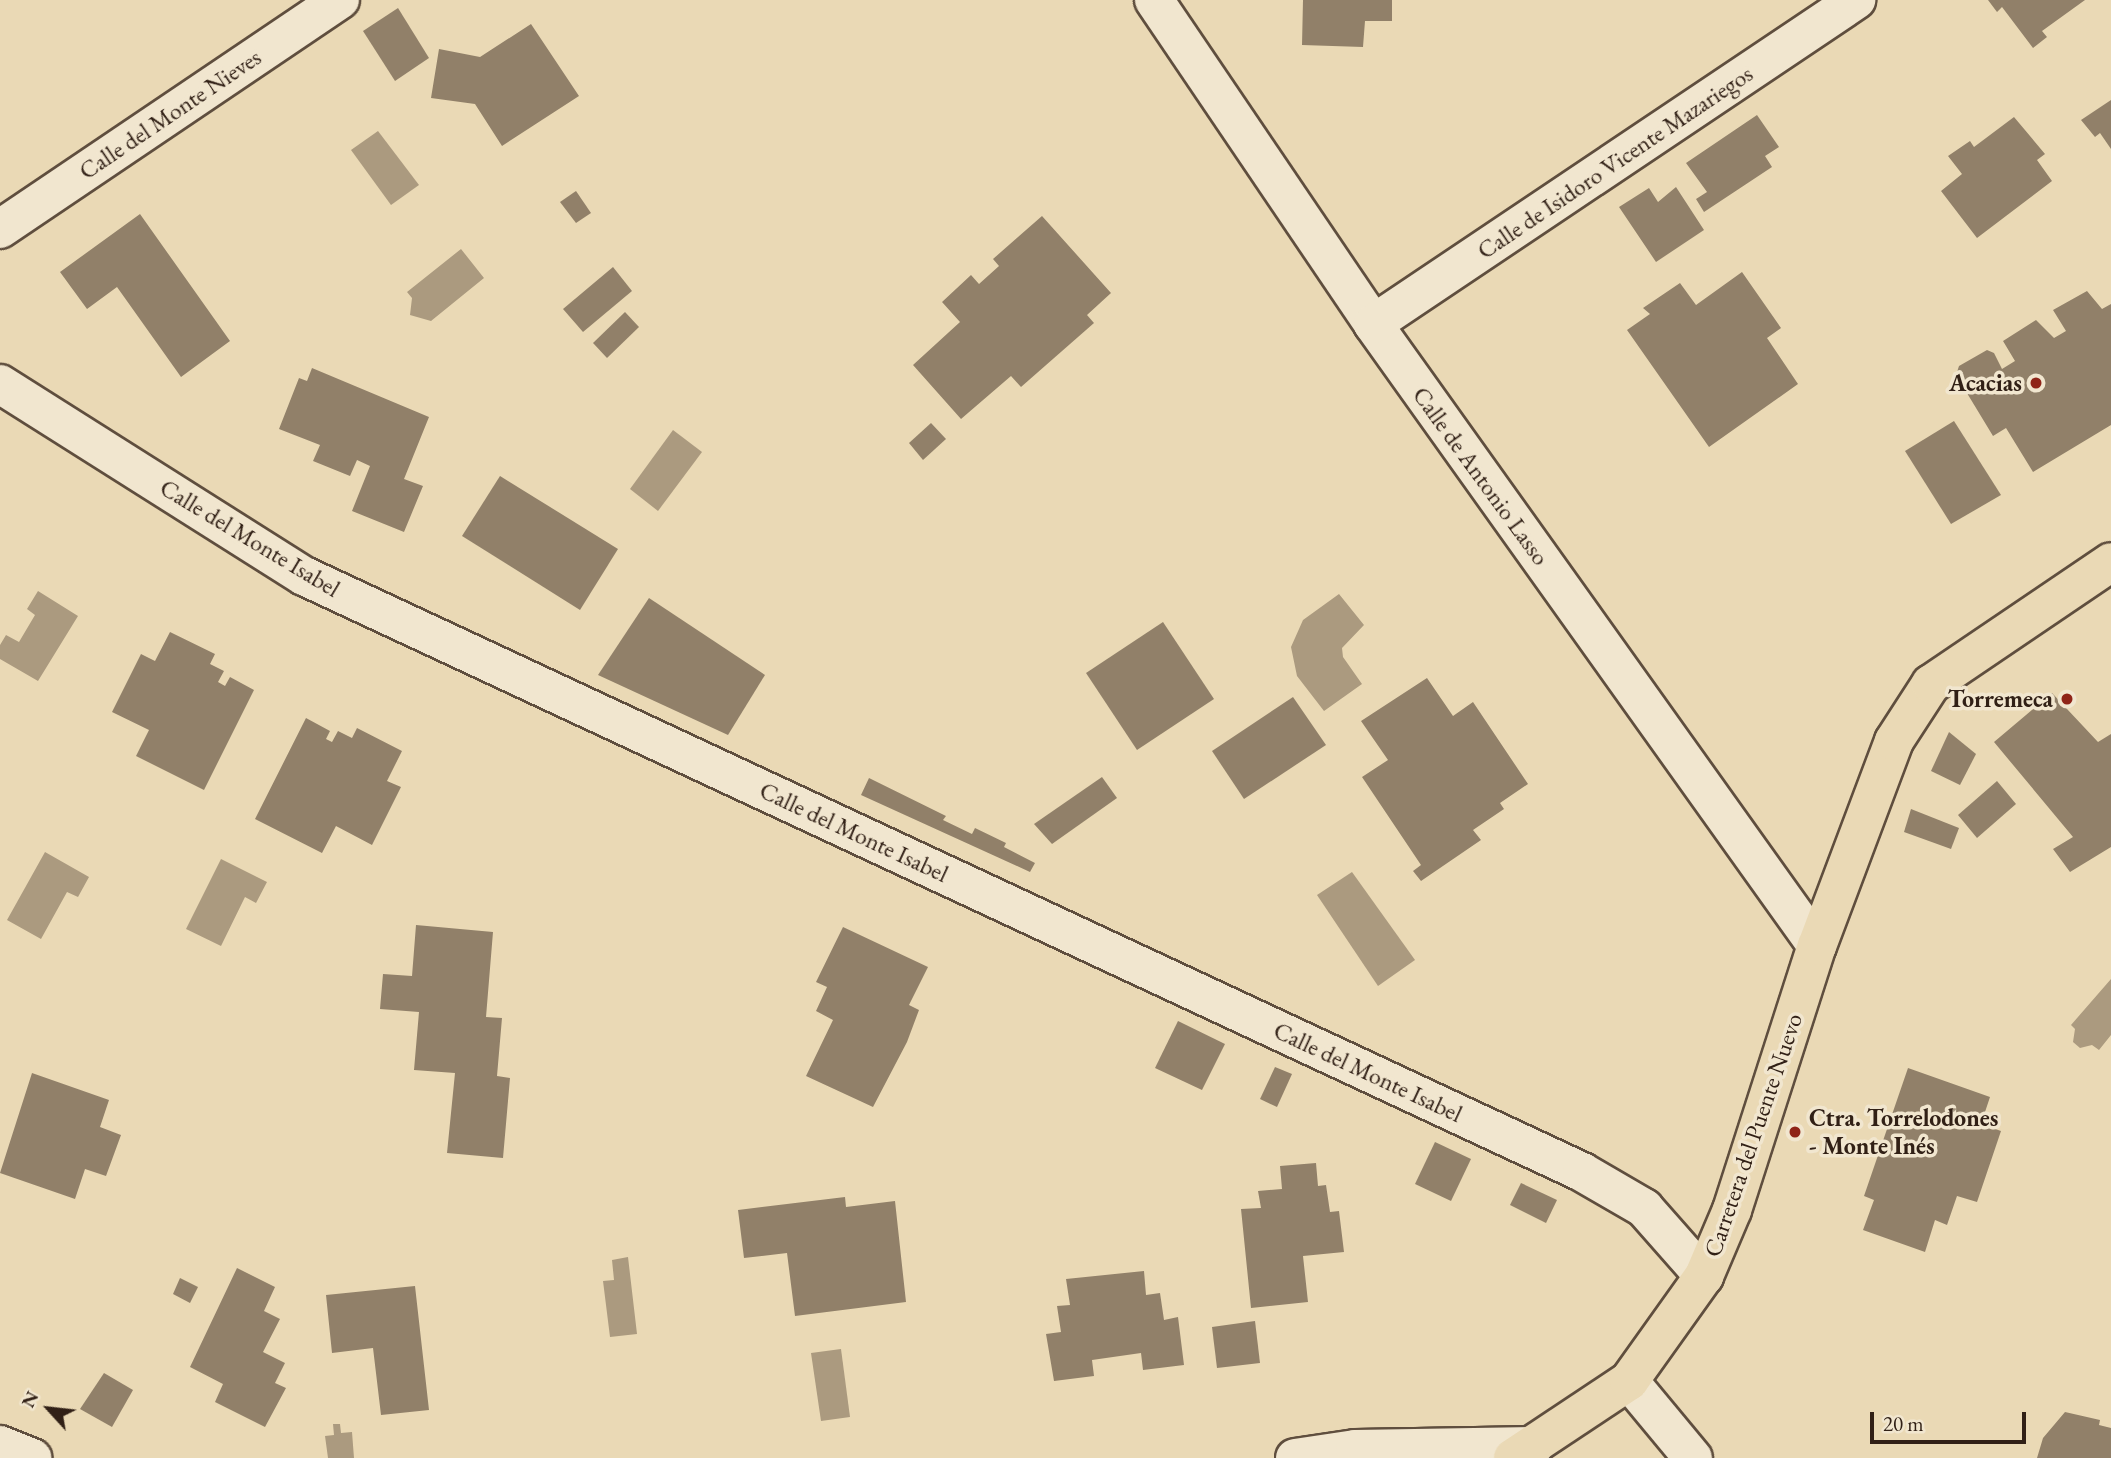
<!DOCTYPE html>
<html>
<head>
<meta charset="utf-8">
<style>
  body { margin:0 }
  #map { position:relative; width:2111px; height:1458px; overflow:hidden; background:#ead9b5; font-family:"EB Garamond",serif }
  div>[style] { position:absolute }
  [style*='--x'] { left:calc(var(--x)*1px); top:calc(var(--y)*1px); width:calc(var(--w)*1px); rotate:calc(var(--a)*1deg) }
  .water>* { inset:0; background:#ab9a7f }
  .building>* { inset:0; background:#918069 }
  .roads { filter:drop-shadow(2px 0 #5f4e3e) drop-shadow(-2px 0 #5f4e3e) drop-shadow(0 2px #5f4e3e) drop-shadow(0 -2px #5f4e3e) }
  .minor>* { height:38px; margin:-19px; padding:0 19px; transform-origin:19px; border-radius:19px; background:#f1e6cf }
  .major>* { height:38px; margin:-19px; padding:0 19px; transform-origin:19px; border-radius:19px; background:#ead9b5 }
  .dots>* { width:19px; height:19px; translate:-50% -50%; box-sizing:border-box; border:4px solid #f1e6cf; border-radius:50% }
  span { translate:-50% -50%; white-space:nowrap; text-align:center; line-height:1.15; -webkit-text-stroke:7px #f1e6cf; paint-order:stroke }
  .street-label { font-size:24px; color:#312016 }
  .poi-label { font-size:24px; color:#312016; font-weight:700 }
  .right { translate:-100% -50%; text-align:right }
  .left { translate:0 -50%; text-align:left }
  .north { position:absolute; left:14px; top:1374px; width:70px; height:70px; -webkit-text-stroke:5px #f1e6cf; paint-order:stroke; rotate:297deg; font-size:19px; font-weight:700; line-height:28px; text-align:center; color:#312016 }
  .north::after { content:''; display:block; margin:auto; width:24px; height:32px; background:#312016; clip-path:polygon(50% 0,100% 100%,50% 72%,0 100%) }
  .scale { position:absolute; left:1870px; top:1412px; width:156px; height:32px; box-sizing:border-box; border:4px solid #312016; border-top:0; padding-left:9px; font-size:21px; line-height:24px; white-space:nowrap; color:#312016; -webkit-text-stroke:5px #f1e6cf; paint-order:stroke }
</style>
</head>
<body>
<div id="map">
  <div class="water">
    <div style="clip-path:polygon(378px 131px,419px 185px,391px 205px,351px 150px)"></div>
    <div style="clip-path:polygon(461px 249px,484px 278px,431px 321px,410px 315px,412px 298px,407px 292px)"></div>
    <div style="clip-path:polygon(673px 430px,702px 452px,658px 511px,630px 489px)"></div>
    <div style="clip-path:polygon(38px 591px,78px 616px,38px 681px,0 659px,0 645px,6px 635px,19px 642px,35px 615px,27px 609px)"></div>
    <div style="clip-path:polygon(1339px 594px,1364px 625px,1342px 648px,1343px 657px,1362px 684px,1324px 711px,1297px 676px,1291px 647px,1303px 620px)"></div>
    <div style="clip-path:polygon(45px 852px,89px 877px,78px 897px,67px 892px,41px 939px,7px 920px)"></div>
    <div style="clip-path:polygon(221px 859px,267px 882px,256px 903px,245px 897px,221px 946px,186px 929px)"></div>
    <div style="clip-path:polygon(1352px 872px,1415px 960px,1378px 986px,1317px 895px)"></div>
    <div style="clip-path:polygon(2111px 979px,2111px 1035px,2099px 1050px,2092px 1045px,2080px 1048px,2073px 1042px,2075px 1029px,2071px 1025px)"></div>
    <div style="clip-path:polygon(628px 1257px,637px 1334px,610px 1337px,603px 1281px,614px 1280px,612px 1260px)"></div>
    <div style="clip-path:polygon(841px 1349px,850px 1417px,821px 1421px,811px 1353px)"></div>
    <div style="clip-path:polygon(333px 1424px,340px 1424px,341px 1433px,352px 1432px,354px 1458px,328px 1458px,325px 1436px,334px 1435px)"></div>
  </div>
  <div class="building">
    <div style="clip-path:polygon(1303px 0,1392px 0,1392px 21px,1365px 21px,1363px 47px,1302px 45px)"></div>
    <div style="clip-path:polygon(1988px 0,2085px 0,2042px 31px,2047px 37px,2033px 48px,2002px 7px,1997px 12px)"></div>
    <div style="clip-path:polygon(398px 8px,429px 58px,395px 81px,363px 31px)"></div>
    <div style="clip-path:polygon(531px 24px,579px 96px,502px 146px,475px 104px,431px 98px,439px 49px,480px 57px)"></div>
    <div style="clip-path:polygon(2111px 100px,2111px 149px,2100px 133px,2095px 137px,2081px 120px)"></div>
    <div style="clip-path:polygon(1757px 115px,1779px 147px,1765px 156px,1772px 167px,1704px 212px,1696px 199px,1707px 192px,1686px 163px)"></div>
    <div style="clip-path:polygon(2014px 117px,2045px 154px,2037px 160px,2052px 181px,1977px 238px,1941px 191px,1962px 174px,1948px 156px,1970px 141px,1974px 147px)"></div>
    <div style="clip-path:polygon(1676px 187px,1704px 230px,1656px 262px,1619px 207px,1649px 188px,1658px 202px)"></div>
    <div style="clip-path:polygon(576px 191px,591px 213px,576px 223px,560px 202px)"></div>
    <div style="clip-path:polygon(140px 214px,230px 341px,181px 377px,117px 287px,87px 309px,60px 272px)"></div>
    <div style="clip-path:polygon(1042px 216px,1111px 293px,1087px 315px,1094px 323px,1021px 387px,1011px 376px,961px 419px,913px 365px,960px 322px,942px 302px,971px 275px,979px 284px,999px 266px,993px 259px)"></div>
    <div style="clip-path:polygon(613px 267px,632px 291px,583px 332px,563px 309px)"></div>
    <div style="clip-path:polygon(1742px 272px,1781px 328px,1767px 338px,1798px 384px,1709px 447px,1627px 330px,1650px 314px,1643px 308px,1680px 283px,1696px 305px)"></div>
    <div style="clip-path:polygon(2087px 291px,2102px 309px,2111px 304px,2111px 425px,2033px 472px,2006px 428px,1993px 436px,1956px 375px,1959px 366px,1987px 350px,1994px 353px,2002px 369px,2015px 361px,2003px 341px,2036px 320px,2054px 338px,2066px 331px,2053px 310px)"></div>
    <div style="clip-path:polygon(625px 312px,639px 327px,607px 358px,593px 343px)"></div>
    <div style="clip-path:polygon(312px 368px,429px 417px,404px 479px,423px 486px,404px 532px,352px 511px,370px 466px,357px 460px,350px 476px,313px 461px,320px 445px,279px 429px,299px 378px,307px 381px)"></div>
    <div style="clip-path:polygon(1954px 421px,2001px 495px,1951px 524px,1905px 451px)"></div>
    <div style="clip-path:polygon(931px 423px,946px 439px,923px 460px,909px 443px)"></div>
    <div style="clip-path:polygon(500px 476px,618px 549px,580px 610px,462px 536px)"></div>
    <div style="clip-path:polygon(649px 598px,765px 675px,728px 735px,598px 675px)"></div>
    <div style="clip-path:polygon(1163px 622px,1214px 699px,1137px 750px,1086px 673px)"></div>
    <div style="clip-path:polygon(170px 632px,215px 654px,210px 664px,224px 671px,218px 682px,225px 686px,230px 677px,254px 690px,204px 790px,136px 756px,149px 730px,112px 712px,141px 654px,155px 661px)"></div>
    <div style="clip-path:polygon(1427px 678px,1453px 716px,1473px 702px,1528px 784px,1500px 803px,1504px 809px,1473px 830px,1481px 840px,1421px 881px,1413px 871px,1421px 865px,1362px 777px,1388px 760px,1361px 721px)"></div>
    <div style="clip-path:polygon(2052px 693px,2098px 742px,2111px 734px,2111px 847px,2070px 872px,2053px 849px,2073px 837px,1994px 742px)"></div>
    <div style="clip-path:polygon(1293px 697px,1326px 745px,1244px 799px,1212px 751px)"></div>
    <div style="clip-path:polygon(306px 718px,330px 731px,326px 739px,332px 742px,338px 731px,352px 738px,357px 728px,402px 751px,387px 781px,401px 787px,372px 845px,336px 826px,322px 853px,255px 819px)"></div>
    <div style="clip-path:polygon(1949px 732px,1976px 754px,1960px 785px,1931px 771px)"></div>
    <div style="clip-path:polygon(1102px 777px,1117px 798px,1052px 844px,1034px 824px)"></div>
    <div style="clip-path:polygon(869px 778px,946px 816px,943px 820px,972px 834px,975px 828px,1006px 843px,1004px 847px,1035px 863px,1030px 872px,861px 795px)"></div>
    <div style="clip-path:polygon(1997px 781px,2016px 804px,1977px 838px,1958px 815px)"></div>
    <div style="clip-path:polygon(1911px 809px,1959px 828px,1951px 849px,1904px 832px)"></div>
    <div style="clip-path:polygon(416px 925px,493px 932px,486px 1017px,502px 1018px,497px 1076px,510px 1078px,503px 1158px,447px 1153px,455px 1073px,414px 1070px,419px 1012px,380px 1009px,383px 974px,412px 976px)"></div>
    <div style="clip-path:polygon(843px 927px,928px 967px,909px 1005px,919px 1010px,907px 1042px,873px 1107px,806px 1076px,833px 1020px,816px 1011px,827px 987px,816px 982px)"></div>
    <div style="clip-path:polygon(1178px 1021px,1225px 1044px,1202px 1090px,1155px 1068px)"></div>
    <div style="clip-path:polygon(1275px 1067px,1292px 1074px,1277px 1107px,1260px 1099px)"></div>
    <div style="clip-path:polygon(1908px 1068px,1990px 1097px,1981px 1124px,2001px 1131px,1977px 1202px,1957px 1196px,1947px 1225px,1935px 1220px,1925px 1252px,1863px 1230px,1874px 1200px,1864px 1196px)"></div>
    <div style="clip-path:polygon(32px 1073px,109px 1100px,100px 1127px,121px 1135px,106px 1176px,85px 1169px,75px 1199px,0 1173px)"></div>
    <div style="clip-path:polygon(1435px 1142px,1471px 1159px,1451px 1201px,1415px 1184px)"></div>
    <div style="clip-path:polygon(1316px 1163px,1318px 1186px,1326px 1185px,1330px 1212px,1339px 1211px,1344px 1252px,1303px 1256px,1308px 1302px,1251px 1308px,1241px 1209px,1261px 1208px,1258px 1191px,1282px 1189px,1280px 1166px)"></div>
    <div style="clip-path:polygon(1521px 1183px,1557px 1200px,1546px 1223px,1510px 1205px)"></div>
    <div style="clip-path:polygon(845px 1197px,846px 1207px,895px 1201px,906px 1302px,795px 1316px,787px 1253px,744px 1258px,738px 1210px)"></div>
    <div style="clip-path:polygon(237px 1268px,275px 1287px,264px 1311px,280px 1319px,263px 1352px,285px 1363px,275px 1383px,286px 1388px,265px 1427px,215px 1402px,223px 1384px,190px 1367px)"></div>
    <div style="clip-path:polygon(1144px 1271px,1146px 1295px,1160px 1293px,1164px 1320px,1178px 1317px,1184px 1365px,1143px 1370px,1141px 1353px,1092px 1360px,1094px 1376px,1054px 1381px,1046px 1334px,1061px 1332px,1057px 1306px,1070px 1305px,1066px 1279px)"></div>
    <div style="clip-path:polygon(180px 1278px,198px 1287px,190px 1303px,173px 1294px)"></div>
    <div style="clip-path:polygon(415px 1286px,429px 1410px,381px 1415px,373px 1348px,332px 1353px,326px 1295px)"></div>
    <div style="clip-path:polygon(1255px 1321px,1260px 1363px,1217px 1368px,1212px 1327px)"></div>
    <div style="clip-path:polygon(104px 1373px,133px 1390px,112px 1427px,80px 1409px)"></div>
    <div style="clip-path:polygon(2065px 1412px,2100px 1420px,2099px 1425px,2111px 1428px,2111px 1458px,2037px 1458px,2043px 1438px)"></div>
  </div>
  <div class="roads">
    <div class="minor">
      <div style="--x:1154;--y:0;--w:391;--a:55.9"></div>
      <div style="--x:1373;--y:324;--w:764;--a:54.48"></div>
      <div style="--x:0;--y:229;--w:410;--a:-34"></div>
      <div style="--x:1373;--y:324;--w:582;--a:-33.85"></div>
      <div style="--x:0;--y:384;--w:360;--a:32.3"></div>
      <div style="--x:304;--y:576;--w:1410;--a:25"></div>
      <div style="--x:1582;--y:1172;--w:72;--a:30.1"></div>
      <div style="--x:1644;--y:1208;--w:91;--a:48.6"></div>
      <div style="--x:1629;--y:1381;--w:100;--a:50.3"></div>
      <div style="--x:0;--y:1445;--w:35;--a:22"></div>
      <div style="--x:1295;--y:1458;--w:61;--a:-8.5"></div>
      <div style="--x:1355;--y:1449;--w:179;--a:-1"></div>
    </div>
    <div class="major">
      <div style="--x:1513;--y:1458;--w:139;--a:-33.6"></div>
      <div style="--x:1629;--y:1381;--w:129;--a:-54.5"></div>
      <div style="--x:1704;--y:1276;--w:72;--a:-67"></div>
      <div style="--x:1732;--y:1210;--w:277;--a:-72.2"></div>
      <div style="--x:1817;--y:946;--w:219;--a:-69.4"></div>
      <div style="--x:1894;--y:741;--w:68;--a:-57"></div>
      <div style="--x:1931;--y:684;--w:217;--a:-34.1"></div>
    </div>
  </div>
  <div class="dots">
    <div style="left:2036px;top:383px;background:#8f2418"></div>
    <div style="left:2067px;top:699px;background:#8f2418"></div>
    <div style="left:1795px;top:1132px;background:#8f2418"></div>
  </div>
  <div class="street-label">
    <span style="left:170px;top:114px;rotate:-34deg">Calle del Monte Nieves</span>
    <span style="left:1615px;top:162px;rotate:-34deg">Calle de Isidoro Vicente Mazariegos</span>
    <span style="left:1481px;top:476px;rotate:54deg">Calle de Antonio Lasso</span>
    <span style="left:250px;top:538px;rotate:31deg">Calle del Monte Isabel</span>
    <span style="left:854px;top:832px;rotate:25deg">Calle del Monte Isabel</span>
    <span style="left:1368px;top:1072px;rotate:25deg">Calle del Monte Isabel</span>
    <span style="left:1753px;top:1135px;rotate:-71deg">Carretera del Puente Nuevo</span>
  </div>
  <div class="poi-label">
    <span class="right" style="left:2022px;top:383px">Acacias</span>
    <span class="right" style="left:2053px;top:699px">Torremeca</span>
    <span class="left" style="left:1809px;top:1132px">Ctra. Torrelodones<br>- Monte Inés</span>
  </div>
  <div class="north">N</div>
  <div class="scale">20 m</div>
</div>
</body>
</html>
